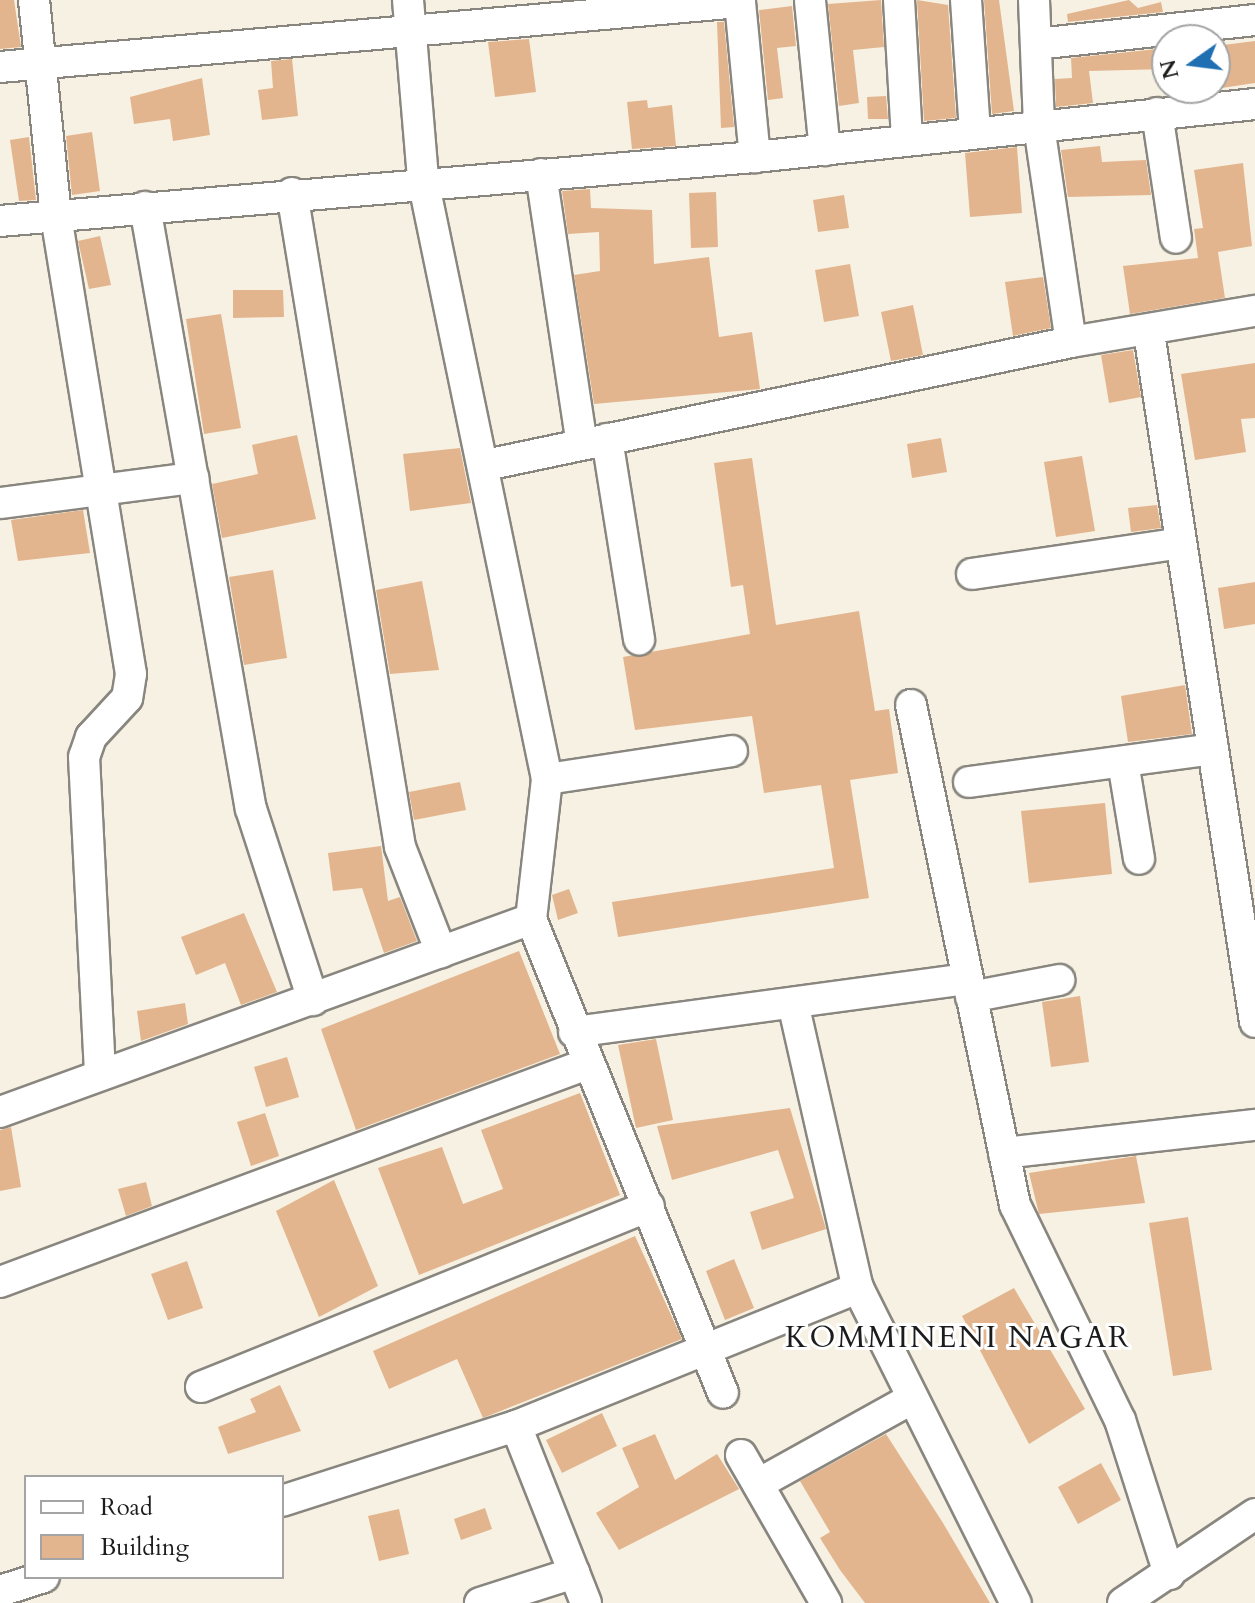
<!DOCTYPE html>
<html>
<head>
<meta charset="utf-8">
<style>
  body { margin:0 }
  #map { position:relative; width:1255px; height:1603px; overflow:hidden; background:#f6f1e2; font-family:Cardo,serif }
  div>[style] { position:absolute }
  [style*='--x'] { left:calc(var(--x)*1px); top:calc(var(--y)*1px); width:calc(var(--w)*1px); rotate:calc(var(--a)*1deg) }
  .building>* { inset:0; background:#e3b58e }
  .roads { filter:drop-shadow(2px 0 #89867f) drop-shadow(-2px 0 #89867f) drop-shadow(0 2px #89867f) drop-shadow(0 -2px #89867f) }
  .minor>* { height:30px; margin:-15px; padding:0 15px; transform-origin:15px; border-radius:15px; background:#fff }
  span { translate:-50% -50%; white-space:nowrap; text-align:center; line-height:1.15; -webkit-text-stroke:6px #fff; paint-order:stroke }
  .neighbourhood-label { font-size:30px; color:#1c1c1c; letter-spacing:2px }
  .legend { position:absolute; left:24px; top:1475px; width:260px; height:104px; box-sizing:border-box; background:#fff; border:2px solid #a4a4a4; margin:0; padding:10px 14px; list-style:none; font-size:24px; color:#1c1c1c }
  .legend li { display:flex; align-items:center; gap:16px; height:40px }
  .legend b { width:40px; border:2px solid #a4a4a4 }
  .north { position:absolute; left:1151px; top:24px; width:80px; height:80px; box-sizing:border-box; background:#fff; border:2px solid #a4a4a4; border-radius:50%; rotate:256deg; font-size:22px; font-weight:700; line-height:32px; text-align:center; color:#1c1c1c }
  .north::after { content:''; display:block; margin:auto; width:28px; height:36px; background:#1f6fb2; clip-path:polygon(50% 0,100% 100%,50% 72%,0 100%) }
</style>
</head>
<body>
<div id="map">
  <div class="building">
    <div style="clip-path:polygon(0 0,14px 0,21px 47px,0 49px)"></div>
    <div style="clip-path:polygon(881px 0,884px 47px,853px 50px,859px 103px,839px 106px,828px 4px)"></div>
    <div style="clip-path:polygon(917px 0,948px 5px,956px 118px,924px 121px)"></div>
    <div style="clip-path:polygon(984px 0,999px 0,1014px 111px,992px 114px)"></div>
    <div style="clip-path:polygon(1129px 0,1138px 8px,1161px 2px,1163px 12px,1068px 22px,1067px 14px)"></div>
    <div style="clip-path:polygon(792px 6px,796px 46px,777px 48px,783px 98px,768px 100px,759px 10px)"></div>
    <div style="clip-path:polygon(717px 22px,724px 22px,734px 127px,721px 128px)"></div>
    <div style="clip-path:polygon(529px 39px,536px 92px,495px 97px,488px 42px)"></div>
    <div style="clip-path:polygon(1255px 41px,1255px 83px,1215px 89px,1215px 46px)"></div>
    <div style="clip-path:polygon(1167px 48px,1167px 69px,1089px 71px,1093px 103px,1056px 107px,1055px 79px,1072px 78px,1071px 58px)"></div>
    <div style="clip-path:polygon(292px 59px,298px 116px,262px 120px,258px 90px,273px 88px,271px 61px)"></div>
    <div style="clip-path:polygon(202px 78px,210px 135px,173px 141px,170px 119px,134px 124px,130px 97px)"></div>
    <div style="clip-path:polygon(886px 96px,888px 119px,868px 119px,867px 97px)"></div>
    <div style="clip-path:polygon(647px 100px,648px 108px,672px 105px,676px 146px,632px 149px,627px 102px)"></div>
    <div style="clip-path:polygon(92px 132px,100px 191px,72px 195px,66px 136px)"></div>
    <div style="clip-path:polygon(29px 137px,36px 200px,19px 201px,10px 140px)"></div>
    <div style="clip-path:polygon(1100px 146px,1102px 162px,1146px 160px,1151px 195px,1068px 197px,1061px 150px)"></div>
    <div style="clip-path:polygon(1017px 147px,1022px 213px,970px 217px,965px 153px)"></div>
    <div style="clip-path:polygon(1243px 163px,1252px 246px,1218px 252px,1225px 298px,1130px 314px,1123px 266px,1198px 258px,1194px 229px,1203px 228px,1194px 170px)"></div>
    <div style="clip-path:polygon(590px 189px,591px 208px,652px 210px,654px 264px,709px 257px,719px 337px,752px 332px,760px 389px,594px 404px,574px 275px,600px 271px,599px 232px,568px 234px,562px 191px)"></div>
    <div style="clip-path:polygon(716px 192px,718px 247px,691px 248px,689px 193px)"></div>
    <div style="clip-path:polygon(844px 195px,849px 228px,818px 232px,813px 200px)"></div>
    <div style="clip-path:polygon(100px 236px,111px 285px,89px 289px,78px 241px)"></div>
    <div style="clip-path:polygon(850px 264px,859px 316px,824px 322px,815px 270px)"></div>
    <div style="clip-path:polygon(1043px 277px,1051px 328px,1013px 336px,1005px 282px)"></div>
    <div style="clip-path:polygon(233px 290px,283px 290px,284px 317px,233px 318px)"></div>
    <div style="clip-path:polygon(913px 305px,923px 355px,891px 361px,881px 312px)"></div>
    <div style="clip-path:polygon(221px 314px,241px 428px,204px 434px,186px 319px)"></div>
    <div style="clip-path:polygon(1133px 350px,1141px 397px,1109px 403px,1101px 355px)"></div>
    <div style="clip-path:polygon(1255px 363px,1255px 418px,1241px 419px,1246px 452px,1195px 460px,1181px 374px)"></div>
    <div style="clip-path:polygon(297px 435px,316px 519px,222px 538px,212px 484px,258px 474px,252px 445px)"></div>
    <div style="clip-path:polygon(941px 438px,947px 472px,912px 478px,907px 444px)"></div>
    <div style="clip-path:polygon(460px 448px,471px 503px,410px 511px,403px 454px)"></div>
    <div style="clip-path:polygon(1082px 456px,1095px 531px,1056px 537px,1044px 462px)"></div>
    <div style="clip-path:polygon(752px 458px,776px 625px,859px 611px,875px 711px,889px 709px,898px 773px,850px 780px,869px 898px,618px 937px,612px 902px,834px 868px,821px 785px,764px 793px,752px 716px,635px 730px,623px 657px,750px 634px,743px 585px,731px 587px,714px 463px)"></div>
    <div style="clip-path:polygon(1157px 505px,1161px 528px,1131px 532px,1128px 508px)"></div>
    <div style="clip-path:polygon(83px 510px,90px 553px,18px 561px,11px 520px)"></div>
    <div style="clip-path:polygon(273px 570px,287px 658px,244px 665px,229px 577px)"></div>
    <div style="clip-path:polygon(422px 581px,439px 670px,390px 674px,376px 590px)"></div>
    <div style="clip-path:polygon(1255px 582px,1255px 624px,1224px 629px,1218px 588px)"></div>
    <div style="clip-path:polygon(1185px 685px,1192px 734px,1128px 742px,1121px 696px)"></div>
    <div style="clip-path:polygon(460px 782px,466px 810px,414px 820px,409px 792px)"></div>
    <div style="clip-path:polygon(1105px 803px,1112px 874px,1029px 883px,1021px 811px)"></div>
    <div style="clip-path:polygon(381px 846px,388px 901px,400px 897px,417px 941px,384px 953px,362px 888px,333px 891px,328px 853px)"></div>
    <div style="clip-path:polygon(569px 889px,578px 913px,558px 920px,552px 895px)"></div>
    <div style="clip-path:polygon(244px 913px,277px 992px,241px 1005px,225px 963px,196px 975px,181px 937px)"></div>
    <div style="clip-path:polygon(519px 951px,560px 1054px,356px 1130px,321px 1029px)"></div>
    <div style="clip-path:polygon(1080px 996px,1089px 1062px,1051px 1067px,1042px 1002px)"></div>
    <div style="clip-path:polygon(185px 1003px,188px 1024px,141px 1041px,137px 1011px)"></div>
    <div style="clip-path:polygon(656px 1039px,673px 1120px,636px 1128px,618px 1045px)"></div>
    <div style="clip-path:polygon(287px 1057px,299px 1097px,266px 1107px,254px 1067px)"></div>
    <div style="clip-path:polygon(580px 1093px,620px 1195px,419px 1275px,378px 1168px,442px 1147px,463px 1204px,503px 1189px,481px 1130px)"></div>
    <div style="clip-path:polygon(790px 1108px,826px 1229px,762px 1250px,750px 1212px,794px 1198px,778px 1150px,672px 1180px,657px 1126px)"></div>
    <div style="clip-path:polygon(265px 1113px,279px 1156px,251px 1166px,237px 1122px)"></div>
    <div style="clip-path:polygon(11px 1127px,21px 1187px,0 1191px,0 1130px)"></div>
    <div style="clip-path:polygon(1136px 1156px,1145px 1203px,1039px 1214px,1029px 1173px)"></div>
    <div style="clip-path:polygon(334px 1180px,378px 1286px,319px 1317px,276px 1211px)"></div>
    <div style="clip-path:polygon(146px 1182px,152px 1206px,126px 1216px,118px 1189px)"></div>
    <div style="clip-path:polygon(1188px 1217px,1212px 1370px,1173px 1376px,1149px 1223px)"></div>
    <div style="clip-path:polygon(635px 1236px,682px 1339px,483px 1418px,457px 1359px,389px 1389px,373px 1351px)"></div>
    <div style="clip-path:polygon(734px 1259px,754px 1308px,725px 1320px,706px 1271px)"></div>
    <div style="clip-path:polygon(187px 1261px,203px 1308px,168px 1320px,151px 1274px)"></div>
    <div style="clip-path:polygon(1014px 1288px,1085px 1409px,1029px 1444px,962px 1316px)"></div>
    <div style="clip-path:polygon(280px 1385px,301px 1431px,228px 1454px,218px 1427px,256px 1412px,250px 1399px)"></div>
    <div style="clip-path:polygon(602px 1413px,617px 1446px,562px 1473px,546px 1440px)"></div>
    <div style="clip-path:polygon(655px 1434px,675px 1480px,717px 1454px,739px 1489px,619px 1550px,596px 1513px,639px 1487px,622px 1448px)"></div>
    <div style="clip-path:polygon(886px 1434px,943px 1523px,990px 1603px,865px 1603px,840px 1570px,820px 1538px,830px 1532px,800px 1481px)"></div>
    <div style="clip-path:polygon(1101px 1463px,1121px 1500px,1078px 1524px,1058px 1487px)"></div>
    <div style="clip-path:polygon(485px 1508px,492px 1529px,461px 1540px,454px 1519px)"></div>
    <div style="clip-path:polygon(399px 1509px,409px 1554px,379px 1561px,368px 1516px)"></div>
  </div>
  <div class="roads">
    <div class="minor">
      <div style="--x:34;--y:0;--w:217;--a:84.2"></div>
      <div style="--x:56;--y:216;--w:464;--a:80.7"></div>
      <div style="--x:131;--y:674;--w:24;--a:99"></div>
      <div style="--x:127;--y:698;--w:53;--a:132.7"></div>
      <div style="--x:91;--y:737;--w:21;--a:109"></div>
      <div style="--x:84;--y:757;--w:318;--a:87.1"></div>
      <div style="--x:408;--y:0;--w:181;--a:85.2"></div>
      <div style="--x:423;--y:180;--w:612;--a:78.3"></div>
      <div style="--x:547;--y:779;--w:141;--a:96.5"></div>
      <div style="--x:531;--y:919;--w:511;--a:67.95"></div>
      <div style="--x:899;--y:0;--w:140;--a:86.7"></div>
      <div style="--x:966;--y:0;--w:133;--a:86.1"></div>
      <div style="--x:1034;--y:0;--w:126;--a:87.7"></div>
      <div style="--x:1039;--y:126;--w:218;--a:81.6"></div>
      <div style="--x:810;--y:1;--w:150;--a:84.3"></div>
      <div style="--x:1037;--y:44;--w:219;--a:-6.3"></div>
      <div style="--x:0;--y:67;--w:743;--a:-5.02"></div>
      <div style="--x:740;--y:2;--w:156;--a:84.5"></div>
      <div style="--x:1157;--y:113;--w:126;--a:81.4"></div>
      <div style="--x:541;--y:174;--w:273;--a:81.4"></div>
      <div style="--x:292;--y:193;--w:663;--a:80.62"></div>
      <div style="--x:400;--y:847;--w:113;--a:68.7"></div>
      <div style="--x:145;--y:207;--w:275;--a:80"></div>
      <div style="--x:0;--y:221;--w:758;--a:-4.85"></div>
      <div style="--x:755;--y:157;--w:503;--a:-6.05"></div>
      <div style="--x:1149;--y:333;--w:697;--a:81.25"></div>
      <div style="--x:607;--y:439;--w:203;--a:80.9"></div>
      <div style="--x:486;--y:465;--w:598;--a:-11.87"></div>
      <div style="--x:1071;--y:342;--w:187;--a:-9.6"></div>
      <div style="--x:0;--y:503;--w:195;--a:-7.4"></div>
      <div style="--x:193;--y:478;--w:336;--a:80.1"></div>
      <div style="--x:251;--y:809;--w:201;--a:72"></div>
      <div style="--x:972;--y:574;--w:211;--a:-8.4"></div>
      <div style="--x:911;--y:705;--w:511;--a:78.25"></div>
      <div style="--x:1015;--y:1205;--w:239;--a:64"></div>
      <div style="--x:1120;--y:1420;--w:162;--a:72.3"></div>
      <div style="--x:1123;--y:762;--w:98;--a:80.6"></div>
      <div style="--x:547;--y:779;--w:187;--a:-8.6"></div>
      <div style="--x:969;--y:782;--w:246;--a:-7.7"></div>
      <div style="--x:971;--y:997;--w:90;--a:-10.9"></div>
      <div style="--x:793;--y:1003;--w:292;--a:77.2"></div>
      <div style="--x:858;--y:1288;--w:352;--a:63.4"></div>
      <div style="--x:574;--y:1032;--w:397;--a:-7.7"></div>
      <div style="--x:0;--y:1112;--w:565;--a:-19.97"></div>
      <div style="--x:1004;--y:1153;--w:253;--a:-6.4"></div>
      <div style="--x:0;--y:1282;--w:626;--a:-20.37"></div>
      <div style="--x:201;--y:1387;--w:483;--a:-22"></div>
      <div style="--x:516;--y:1426;--w:190;--a:68.4"></div>
      <div style="--x:741;--y:1455;--w:171;--a:60.1"></div>
      <div style="--x:758;--y:1484;--w:177;--a:-29"></div>
      <div style="--x:282;--y:1501;--w:246;--a:-17.8"></div>
      <div style="--x:516;--y:1426;--w:369;--a:-22"></div>
      <div style="--x:0;--y:1591;--w:46;--a:-17.7"></div>
      <div style="--x:480;--y:1603;--w:99;--a:-17.7"></div>
      <div style="--x:1123;--y:1603;--w:159;--a:-34"></div>
    </div>
  </div>
  <div class="neighbourhood-label">
    <span style="left:958px;top:1338px">KOMMINENI NAGAR</span>
  </div>
  <ul class="legend">
  <li><b style="height:10px;background:#fff"></b>Road</li>
  <li><b style="height:22px;background:#e3b58e"></b>Building</li>
  </ul>
  <div class="north">N</div>
</div>
</body>
</html>
